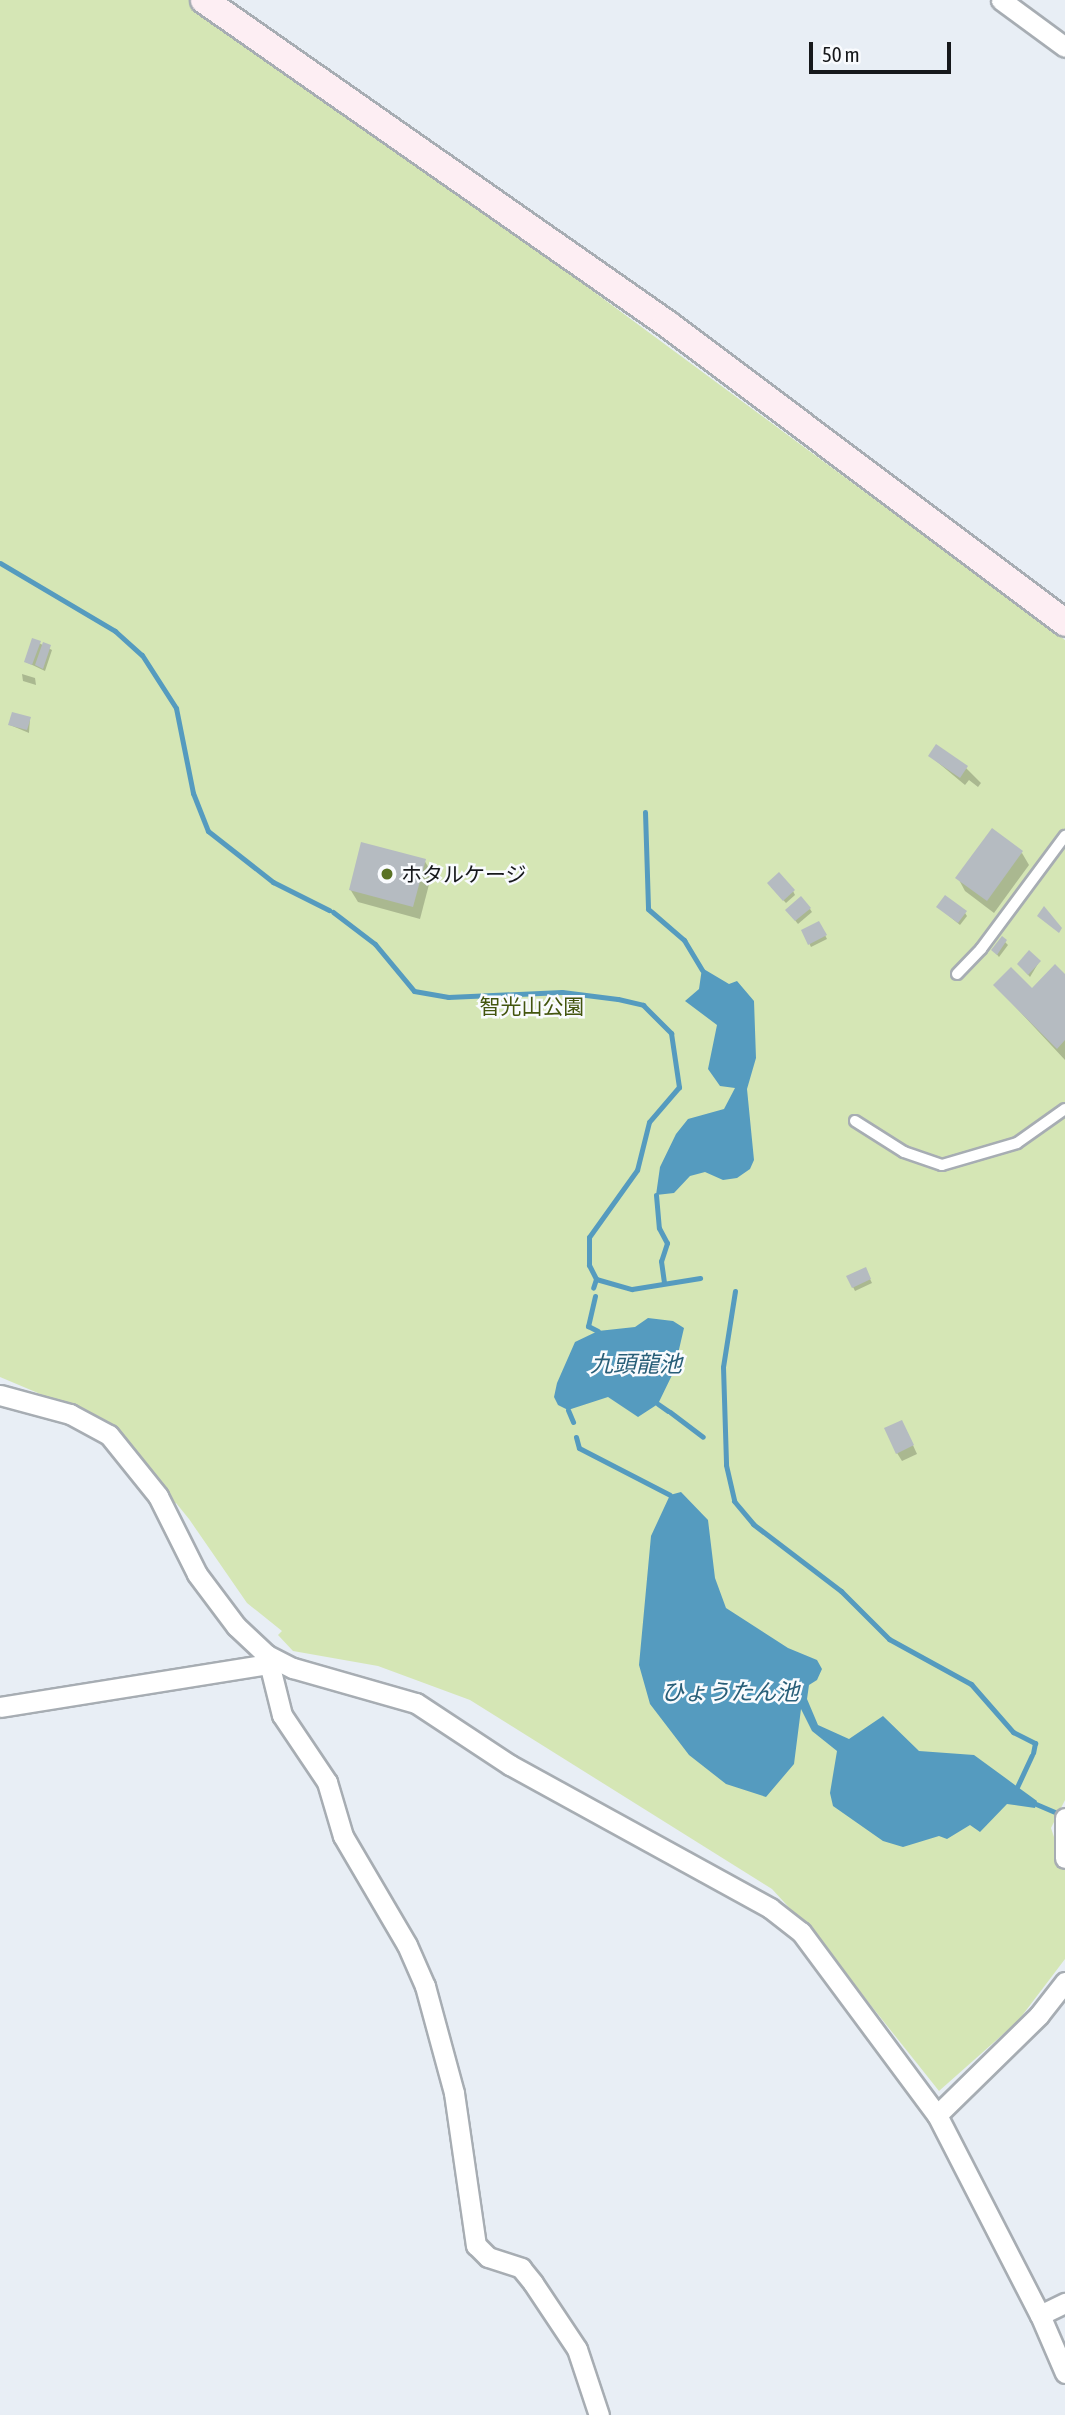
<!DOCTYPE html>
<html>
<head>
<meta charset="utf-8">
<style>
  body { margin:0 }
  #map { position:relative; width:1065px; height:2415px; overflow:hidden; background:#e8eef5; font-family:"Asap Condensed","Noto Sans JP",sans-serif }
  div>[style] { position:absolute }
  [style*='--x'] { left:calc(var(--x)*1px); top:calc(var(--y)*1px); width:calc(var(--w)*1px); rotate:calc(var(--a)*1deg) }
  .green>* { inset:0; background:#d5e6b5 }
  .water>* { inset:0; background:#559bbf }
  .shadow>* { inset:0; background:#0003 }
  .stream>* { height:5px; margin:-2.5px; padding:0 2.5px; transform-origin:2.5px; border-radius:2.5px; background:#559bbf }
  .building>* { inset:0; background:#b5bbc1 }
  .roads { filter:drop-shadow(2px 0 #a7adb3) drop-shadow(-2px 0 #a7adb3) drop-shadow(0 2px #a7adb3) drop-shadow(0 -2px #a7adb3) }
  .lane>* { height:10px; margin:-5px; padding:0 5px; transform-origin:5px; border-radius:5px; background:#fff }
  .street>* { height:19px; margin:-9.5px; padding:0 9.5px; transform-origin:9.5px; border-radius:9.5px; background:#fff }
  .secondary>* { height:26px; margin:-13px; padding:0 13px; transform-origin:13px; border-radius:13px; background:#fdeef3 }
  .dots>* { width:19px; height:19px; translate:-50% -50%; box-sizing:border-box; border:4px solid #f9fbfe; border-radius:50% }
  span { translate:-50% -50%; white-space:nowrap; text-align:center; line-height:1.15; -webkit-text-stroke:5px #f9fbfe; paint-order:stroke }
  .poi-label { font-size:21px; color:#16181b }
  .left { translate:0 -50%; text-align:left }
  .park-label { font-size:21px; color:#43550e }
  .water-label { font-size:23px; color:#285e78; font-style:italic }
  .scale { position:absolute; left:809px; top:42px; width:142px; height:32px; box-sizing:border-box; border:4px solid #16181b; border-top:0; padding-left:9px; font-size:21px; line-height:24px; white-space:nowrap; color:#16181b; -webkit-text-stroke:5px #f9fbfe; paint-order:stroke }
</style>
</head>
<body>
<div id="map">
  <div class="green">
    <div style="clip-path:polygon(0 0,199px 0,1065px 640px,1065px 1800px,1051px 1828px,1065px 1870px,1065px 1959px,1018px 2021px,939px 2091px,818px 1939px,772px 1889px,470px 1700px,378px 1666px,293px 1651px,278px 1635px,282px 1631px,247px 1603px,189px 1519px,176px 1503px,171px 1506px,109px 1423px,0 1377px)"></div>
  </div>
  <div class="water">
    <div style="clip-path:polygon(702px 968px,729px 984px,737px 981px,754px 1001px,756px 1058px,747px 1089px,754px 1160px,750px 1169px,737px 1178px,723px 1180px,705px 1172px,690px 1176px,674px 1193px,656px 1195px,660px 1167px,676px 1134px,688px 1119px,724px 1109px,735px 1088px,720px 1086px,708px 1069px,717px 1025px,685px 1001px,699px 989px)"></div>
    <div style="clip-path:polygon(648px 1318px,673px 1321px,684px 1328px,674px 1371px,658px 1404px,638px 1417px,608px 1397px,568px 1410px,558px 1405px,554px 1397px,557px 1383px,575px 1342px,598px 1331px,635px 1327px)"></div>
    <div style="clip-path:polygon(681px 1492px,708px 1520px,715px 1578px,726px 1608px,788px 1648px,817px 1660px,822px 1669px,817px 1680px,809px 1685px,807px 1699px,818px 1725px,849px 1739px,883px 1716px,919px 1751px,974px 1755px,1037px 1801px,1035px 1808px,1007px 1804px,980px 1832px,970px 1825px,947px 1839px,939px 1836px,903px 1847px,883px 1841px,833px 1806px,830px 1793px,837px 1751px,812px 1731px,801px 1709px,794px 1764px,766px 1797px,726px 1784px,689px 1755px,650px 1704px,639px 1665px,651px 1536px,670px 1495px)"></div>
  </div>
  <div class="shadow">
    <div style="clip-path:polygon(39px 643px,52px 650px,45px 671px,26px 662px)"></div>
    <div style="clip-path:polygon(22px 674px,35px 678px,36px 685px,23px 681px)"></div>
    <div style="clip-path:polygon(30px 718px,29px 733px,10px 725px)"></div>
    <div style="clip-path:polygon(930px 756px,966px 768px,981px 783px,978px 787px,969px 780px,965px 785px)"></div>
    <div style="clip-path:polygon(1022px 853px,1029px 865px,994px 913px,965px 891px,958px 878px)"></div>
    <div style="clip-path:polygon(424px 860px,432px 873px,420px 919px,358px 902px,350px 889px)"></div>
    <div style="clip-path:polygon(771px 887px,793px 891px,795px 895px,786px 903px)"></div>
    <div style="clip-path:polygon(938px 907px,965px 913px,967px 916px,960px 925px)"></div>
    <div style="clip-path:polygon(810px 909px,812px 912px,798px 924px,789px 913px)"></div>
    <div style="clip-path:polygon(819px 923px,827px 939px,811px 947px,803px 931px)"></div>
    <div style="clip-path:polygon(1002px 939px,1008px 945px,999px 957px,993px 950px)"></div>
    <div style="clip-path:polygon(1039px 962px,1030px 977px,1021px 967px)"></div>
    <div style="clip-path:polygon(1065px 976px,1065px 1060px,995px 985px,1032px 990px)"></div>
    <div style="clip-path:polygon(865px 1269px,872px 1283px,855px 1291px,848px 1277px)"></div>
    <div style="clip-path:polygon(906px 1430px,917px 1454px,902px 1461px,897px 1453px)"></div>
  </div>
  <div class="stream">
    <div style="--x:0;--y:563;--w:134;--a:30.6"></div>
    <div style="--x:115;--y:631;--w:36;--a:42"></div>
    <div style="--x:142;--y:655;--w:63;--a:57.3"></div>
    <div style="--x:176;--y:708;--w:87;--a:78.7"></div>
    <div style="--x:193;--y:793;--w:41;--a:68.5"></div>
    <div style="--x:208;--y:831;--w:83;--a:38.1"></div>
    <div style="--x:273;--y:882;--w:63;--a:26.6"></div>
    <div style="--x:645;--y:812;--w:97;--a:88.2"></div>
    <div style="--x:648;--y:909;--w:48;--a:40.7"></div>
    <div style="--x:684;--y:940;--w:35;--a:59"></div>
    <div style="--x:333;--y:912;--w:53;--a:37.3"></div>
    <div style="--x:375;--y:944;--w:61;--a:50.3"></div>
    <div style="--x:414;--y:991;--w:35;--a:10"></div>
    <div style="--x:448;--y:997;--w:114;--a:-2.5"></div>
    <div style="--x:562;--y:992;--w:56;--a:7.1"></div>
    <div style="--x:618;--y:999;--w:26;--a:13"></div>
    <div style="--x:643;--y:1005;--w:40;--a:45"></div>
    <div style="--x:671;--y:1033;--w:55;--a:81.6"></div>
    <div style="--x:679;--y:1087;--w:46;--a:130.6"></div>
    <div style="--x:649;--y:1122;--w:49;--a:104"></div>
    <div style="--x:637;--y:1170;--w:82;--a:125.6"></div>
    <div style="--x:589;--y:1237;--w:28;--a:90"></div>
    <div style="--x:589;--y:1265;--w:16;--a:63"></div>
    <div style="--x:596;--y:1279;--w:9;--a:108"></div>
    <div style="--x:656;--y:1195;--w:33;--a:85"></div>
    <div style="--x:659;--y:1228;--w:17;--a:62"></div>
    <div style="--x:667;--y:1243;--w:19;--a:108"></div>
    <div style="--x:661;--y:1261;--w:21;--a:82"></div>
    <div style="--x:596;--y:1279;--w:37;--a:16"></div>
    <div style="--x:632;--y:1289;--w:69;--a:-9.2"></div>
    <div style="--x:735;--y:1291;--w:77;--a:99"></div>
    <div style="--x:723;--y:1367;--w:98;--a:88.2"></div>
    <div style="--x:726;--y:1465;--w:37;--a:77"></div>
    <div style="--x:734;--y:1501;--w:30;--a:50"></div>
    <div style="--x:753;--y:1524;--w:111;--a:37.3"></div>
    <div style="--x:841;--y:1591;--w:68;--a:45"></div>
    <div style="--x:889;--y:1639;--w:94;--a:28.8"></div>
    <div style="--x:971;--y:1684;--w:64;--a:48.8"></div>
    <div style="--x:1013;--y:1732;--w:25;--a:27"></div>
    <div style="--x:1035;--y:1743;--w:10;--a:101"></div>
    <div style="--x:595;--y:1296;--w:31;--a:103"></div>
    <div style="--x:588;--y:1326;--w:11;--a:27"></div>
    <div style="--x:658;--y:1404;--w:12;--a:35"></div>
    <div style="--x:568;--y:1410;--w:13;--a:67"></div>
    <div style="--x:670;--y:1412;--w:41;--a:37.1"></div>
    <div style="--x:576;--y:1437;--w:11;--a:75"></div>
    <div style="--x:579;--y:1448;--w:102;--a:27.3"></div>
    <div style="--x:1017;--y:1787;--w:35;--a:-65"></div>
    <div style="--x:1036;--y:1804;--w:28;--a:23"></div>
  </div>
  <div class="building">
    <div style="clip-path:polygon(32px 638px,41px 641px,32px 665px,24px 662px)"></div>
    <div style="clip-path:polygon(43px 642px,51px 645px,43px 669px,35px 665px)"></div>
    <div style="clip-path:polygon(12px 712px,31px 717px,27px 730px,8px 725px)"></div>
    <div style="clip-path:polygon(936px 744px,968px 766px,960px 778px,928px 756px)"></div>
    <div style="clip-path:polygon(992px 828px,1023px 851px,987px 901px,955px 878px)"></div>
    <div style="clip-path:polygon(361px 842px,426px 859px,413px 907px,349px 890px)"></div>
    <div style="clip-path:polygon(779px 872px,795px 890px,783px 901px,767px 883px)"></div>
    <div style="clip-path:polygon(945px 895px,967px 911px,958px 923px,936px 907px)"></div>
    <div style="clip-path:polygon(801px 896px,811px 908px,795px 921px,785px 910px)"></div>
    <div style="clip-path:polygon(1044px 906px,1062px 928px,1059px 933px,1037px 916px)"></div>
    <div style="clip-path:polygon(819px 921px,827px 935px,808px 945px,801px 930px)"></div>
    <div style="clip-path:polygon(1002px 936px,1007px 940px,997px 955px,991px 950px)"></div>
    <div style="clip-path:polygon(1029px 950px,1041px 961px,1028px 975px,1017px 964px)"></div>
    <div style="clip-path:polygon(1055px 964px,1065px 974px,1065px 1040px,1057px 1049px,993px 985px,1011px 967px,1032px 988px)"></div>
    <div style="clip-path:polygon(866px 1267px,871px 1279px,852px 1288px,846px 1276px)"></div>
    <div style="clip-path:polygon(902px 1420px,914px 1445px,896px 1454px,884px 1428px)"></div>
  </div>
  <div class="roads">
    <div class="lane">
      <div style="--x:957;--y:974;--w:35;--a:-46"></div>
      <div style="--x:981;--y:949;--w:141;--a:-53.4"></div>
      <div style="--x:855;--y:1121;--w:58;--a:32.3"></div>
      <div style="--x:904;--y:1152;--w:40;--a:18.9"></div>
      <div style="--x:942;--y:1165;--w:78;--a:-16.3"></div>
      <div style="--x:1017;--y:1143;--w:59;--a:-35.3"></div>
    </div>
    <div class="street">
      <div style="--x:1001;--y:0;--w:79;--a:36.3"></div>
      <div style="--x:0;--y:1395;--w:73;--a:15.2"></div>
      <div style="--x:70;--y:1414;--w:44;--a:28.3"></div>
      <div style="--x:109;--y:1435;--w:78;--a:51.2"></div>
      <div style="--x:158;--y:1496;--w:87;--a:63.4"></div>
      <div style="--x:197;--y:1574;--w:65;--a:53.1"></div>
      <div style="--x:236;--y:1626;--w:42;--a:43.1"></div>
      <div style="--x:267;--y:1655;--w:29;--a:27"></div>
      <div style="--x:293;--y:1668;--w:128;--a:15.9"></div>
      <div style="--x:416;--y:1703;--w:113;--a:33.4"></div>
      <div style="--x:510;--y:1765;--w:297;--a:28.8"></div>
      <div style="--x:770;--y:1908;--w:39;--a:38"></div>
      <div style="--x:801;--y:1932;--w:228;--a:53.4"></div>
      <div style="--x:937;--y:2115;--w:225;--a:62.8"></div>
      <div style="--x:1040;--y:2315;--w:63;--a:66.7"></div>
      <div style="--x:267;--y:1655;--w:62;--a:76"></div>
      <div style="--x:282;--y:1715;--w:81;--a:56.1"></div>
      <div style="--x:327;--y:1782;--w:56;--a:73.5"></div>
      <div style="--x:343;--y:1836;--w:126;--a:59.6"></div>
      <div style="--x:407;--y:1945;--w:45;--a:66.3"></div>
      <div style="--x:425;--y:1986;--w:111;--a:74.8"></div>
      <div style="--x:454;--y:2093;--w:154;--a:81.8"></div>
      <div style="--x:476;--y:2245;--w:17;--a:45"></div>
      <div style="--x:488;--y:2257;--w:35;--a:18"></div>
      <div style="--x:521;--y:2268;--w:19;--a:51"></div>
      <div style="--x:533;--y:2283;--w:79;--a:56.3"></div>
      <div style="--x:577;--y:2349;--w:70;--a:71.6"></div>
      <div style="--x:0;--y:1707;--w:271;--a:-9.1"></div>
      <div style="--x:1065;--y:1818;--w:40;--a:90"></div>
      <div style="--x:937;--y:2115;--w:143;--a:-44.4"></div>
      <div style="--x:1039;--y:2015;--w:42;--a:-51.8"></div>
      <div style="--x:1040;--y:2315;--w:28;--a:-26"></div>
    </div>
    <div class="secondary">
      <div style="--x:204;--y:0;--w:564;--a:34.96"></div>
      <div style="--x:666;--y:323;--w:499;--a:36.9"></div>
    </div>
  </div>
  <div class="dots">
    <div style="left:387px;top:874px;background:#597224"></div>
  </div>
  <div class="poi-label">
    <span class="left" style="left:401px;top:874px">ホタルケージ</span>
  </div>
  <div class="park-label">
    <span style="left:532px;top:1006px">智光山公園</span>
  </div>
  <div class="water-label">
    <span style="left:636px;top:1364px">九頭龍池</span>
    <span style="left:730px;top:1692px">ひょうたん池</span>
  </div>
  <div class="scale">50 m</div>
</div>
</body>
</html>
